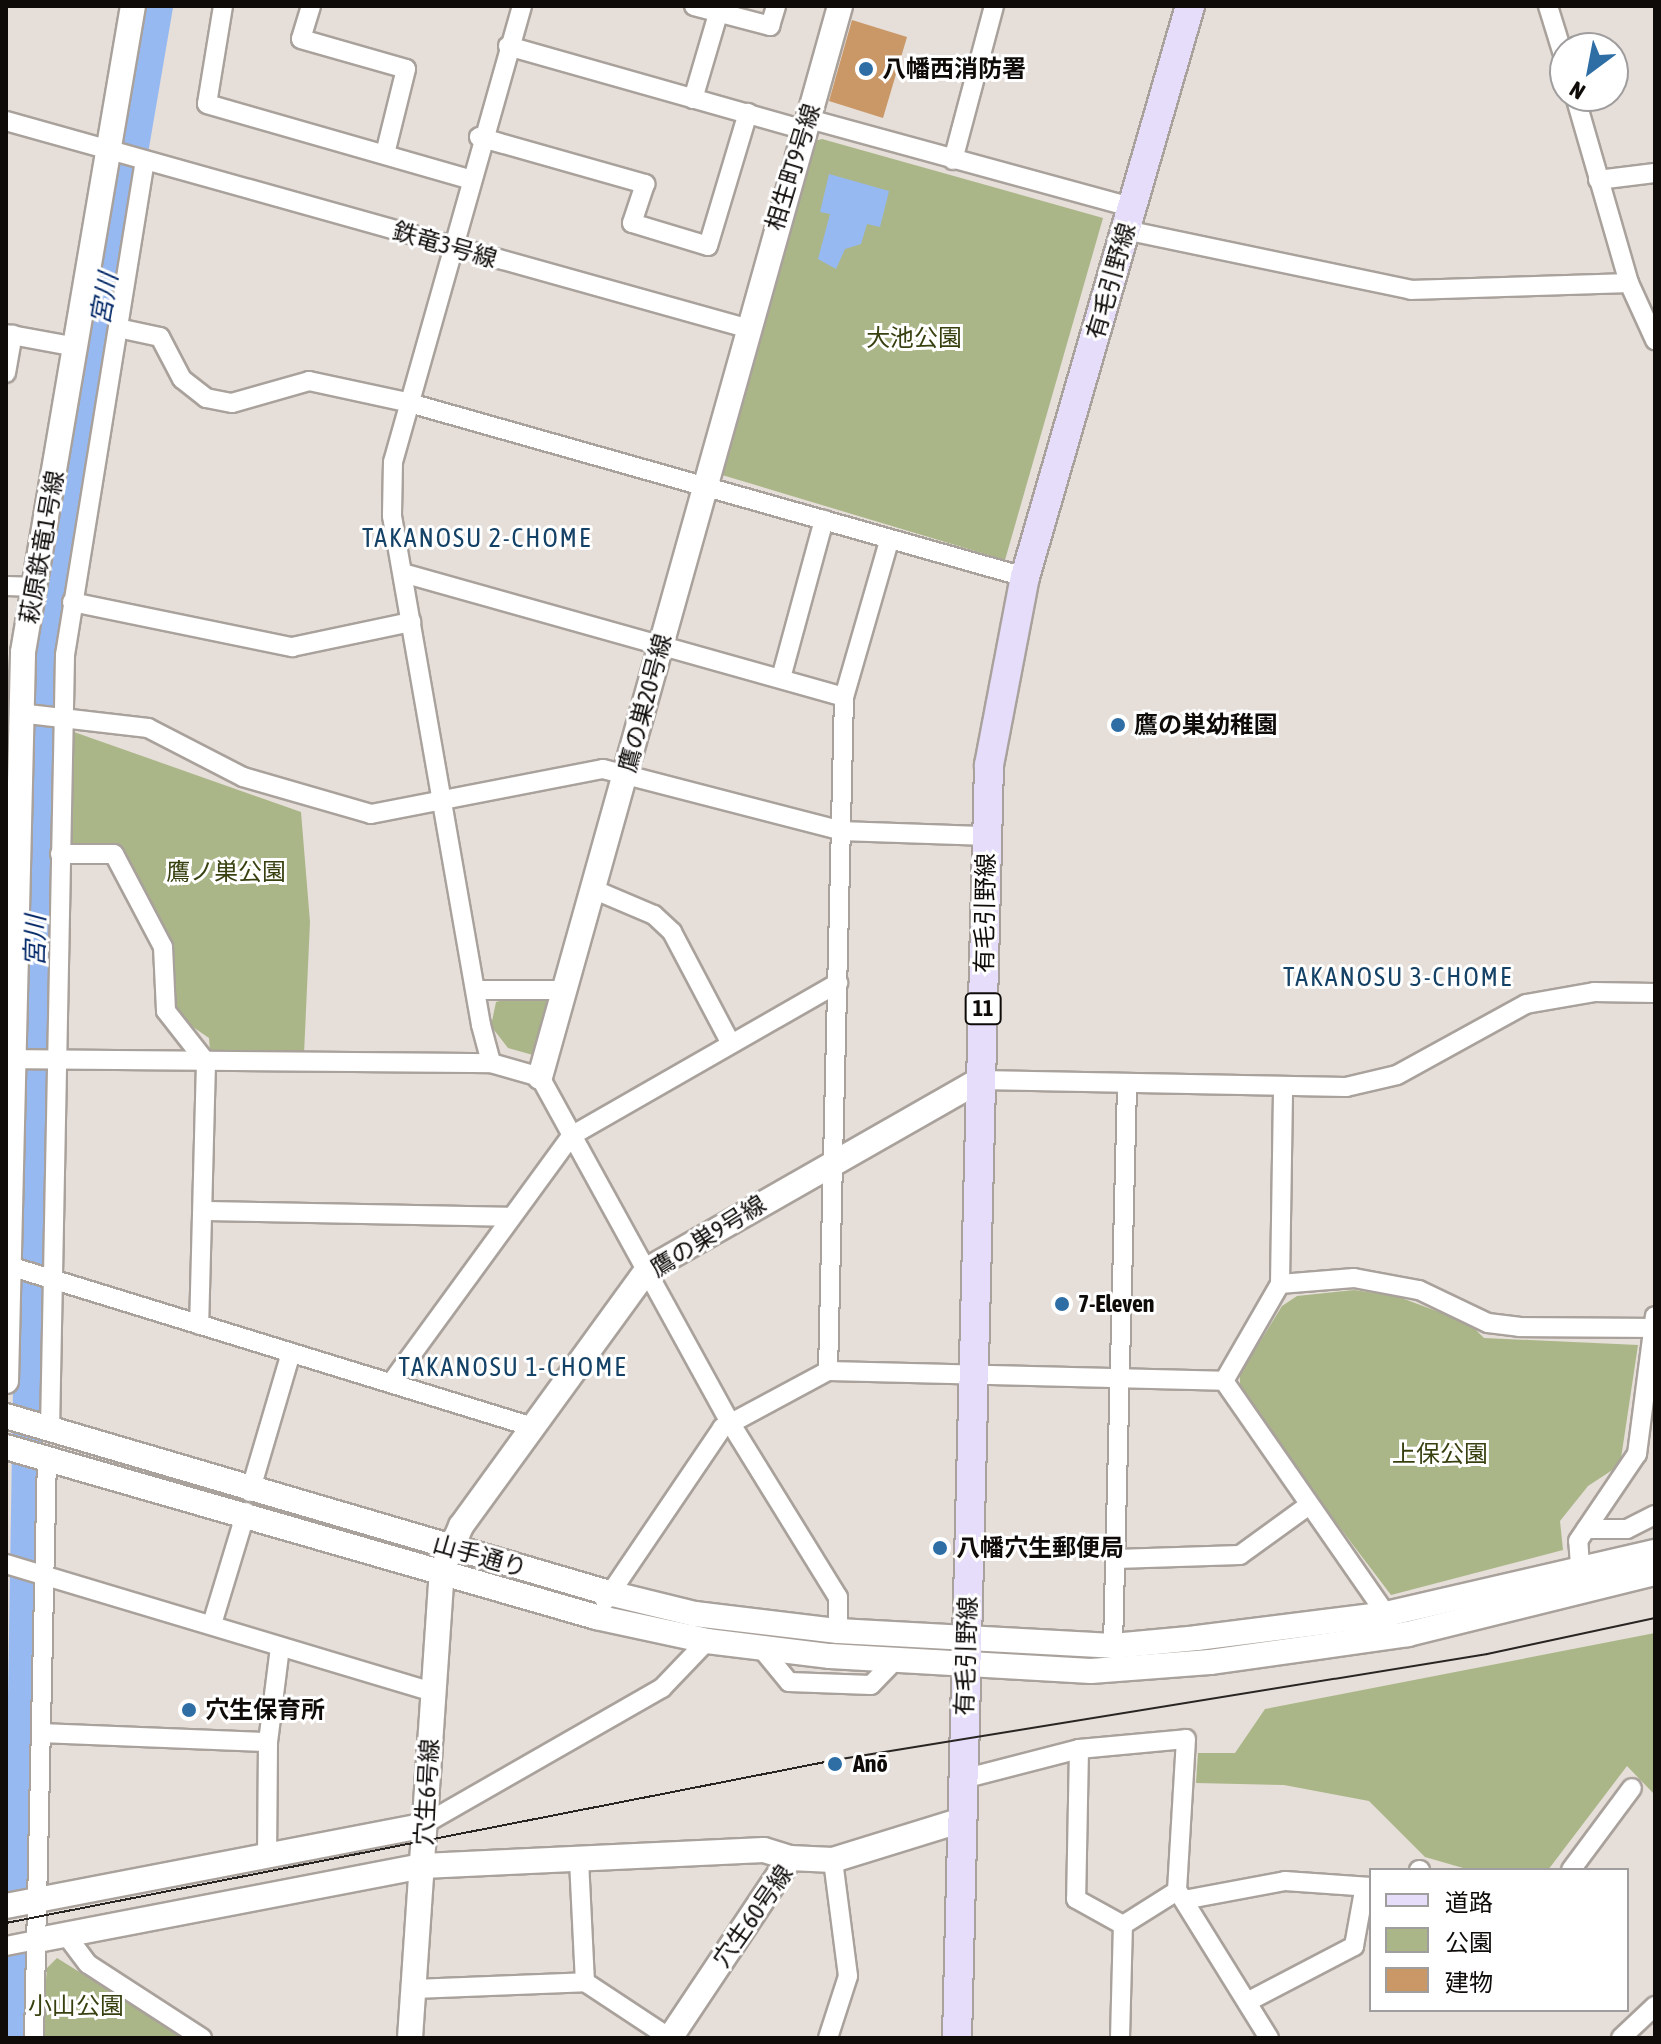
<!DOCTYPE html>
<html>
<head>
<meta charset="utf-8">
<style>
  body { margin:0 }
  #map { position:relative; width:1661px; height:2044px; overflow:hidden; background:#e6ded8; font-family:"Asap Condensed","Noto Sans JP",sans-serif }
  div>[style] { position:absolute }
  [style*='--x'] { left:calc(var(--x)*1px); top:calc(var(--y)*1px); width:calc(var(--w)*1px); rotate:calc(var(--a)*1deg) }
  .green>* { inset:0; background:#aab688 }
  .water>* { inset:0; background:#97b9f2 }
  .river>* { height:30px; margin:-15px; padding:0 15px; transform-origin:15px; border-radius:15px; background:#97b9f2 }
  .building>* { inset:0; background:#ca9767 }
  .roads { filter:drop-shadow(2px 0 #a9a19b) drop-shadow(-2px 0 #a9a19b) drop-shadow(0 2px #a9a19b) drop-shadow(0 -2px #a9a19b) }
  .street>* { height:18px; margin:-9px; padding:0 9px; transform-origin:9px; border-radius:9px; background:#fff }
  .secondary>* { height:24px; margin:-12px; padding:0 12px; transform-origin:12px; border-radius:12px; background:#fff }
  .primary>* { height:28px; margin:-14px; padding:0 14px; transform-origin:14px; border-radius:14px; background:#e5ddfa }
  .tram>* { height:2px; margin:-1px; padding:0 1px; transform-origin:1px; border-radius:1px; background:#292523 }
  .dots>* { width:22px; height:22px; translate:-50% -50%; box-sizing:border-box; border:4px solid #fff; border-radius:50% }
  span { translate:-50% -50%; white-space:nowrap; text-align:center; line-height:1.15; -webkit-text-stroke:6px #fff; paint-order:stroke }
  .shield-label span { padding:2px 6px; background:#fff; border:2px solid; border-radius:6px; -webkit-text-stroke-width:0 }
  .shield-label { font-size:22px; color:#0e0b09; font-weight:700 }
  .poi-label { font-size:24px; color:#0e0b09; font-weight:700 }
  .left { translate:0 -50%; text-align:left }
  .street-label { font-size:24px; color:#0e0b09 }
  .park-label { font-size:24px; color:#374110 }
  .water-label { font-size:26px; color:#032868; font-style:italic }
  .neighbourhood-label { font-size:26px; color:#144166; letter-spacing:2px }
  .frame { position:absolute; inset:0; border:8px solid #0e0b09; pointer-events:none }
  .legend { position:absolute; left:1369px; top:1868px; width:260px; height:144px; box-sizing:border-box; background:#fff; border:2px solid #9f9d9d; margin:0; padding:10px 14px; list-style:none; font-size:24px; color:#0e0b09 }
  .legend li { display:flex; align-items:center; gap:16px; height:40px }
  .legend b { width:40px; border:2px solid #9f9d9d }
  .north { position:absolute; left:1549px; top:32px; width:80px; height:80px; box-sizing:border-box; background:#fff; border:2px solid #9f9d9d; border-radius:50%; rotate:212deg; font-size:22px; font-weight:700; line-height:32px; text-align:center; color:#0e0b09 }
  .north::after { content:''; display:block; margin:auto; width:28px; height:36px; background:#2e6ea5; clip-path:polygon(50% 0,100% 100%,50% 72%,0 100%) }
</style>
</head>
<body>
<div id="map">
  <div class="green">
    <div style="clip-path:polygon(822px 139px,1103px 218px,1005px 560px,722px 475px,814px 141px)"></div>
    <div style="clip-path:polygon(74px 732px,301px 812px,310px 922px,304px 1054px,210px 1051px,209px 1038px,174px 1014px,173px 948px,120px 849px,70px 843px)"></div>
    <div style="clip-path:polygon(521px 995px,554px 996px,533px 1055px,508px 1048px,491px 1026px,496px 1002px)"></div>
    <div style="clip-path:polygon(1354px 1290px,1396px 1296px,1469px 1323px,1484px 1338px,1638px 1345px,1620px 1465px,1588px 1486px,1560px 1521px,1563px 1550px,1391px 1595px,1240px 1396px,1240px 1374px,1282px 1306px,1297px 1296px)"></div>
    <div style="clip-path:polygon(1655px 1633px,1655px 1795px,1627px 1766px,1548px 1870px,1470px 1870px,1425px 1857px,1369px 1801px,1284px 1785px,1196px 1783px,1198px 1753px,1235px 1753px,1265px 1709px)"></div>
    <div style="clip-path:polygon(57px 1958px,185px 2038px,41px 2038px,47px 1968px)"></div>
  </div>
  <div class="water">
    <div style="clip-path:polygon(829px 174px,889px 191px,880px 227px,867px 224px,861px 244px,845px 249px,836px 269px,818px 259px,830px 214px,820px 212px)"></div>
  </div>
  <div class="river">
    <div style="--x:20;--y:1886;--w:1185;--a:-89.08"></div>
    <div style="--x:39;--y:701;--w:705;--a:-80.28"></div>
    <div style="--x:16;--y:2038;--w:80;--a:-87.1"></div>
  </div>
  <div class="building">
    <div style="clip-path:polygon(852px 20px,907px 37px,883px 118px,829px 101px)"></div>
  </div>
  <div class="roads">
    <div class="street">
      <div style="--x:223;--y:6;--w:99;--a:99.3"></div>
      <div style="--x:207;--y:104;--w:273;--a:16"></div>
      <div style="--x:311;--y:6;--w:34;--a:107"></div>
      <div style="--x:301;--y:39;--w:109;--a:15.9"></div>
      <div style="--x:406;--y:69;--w:88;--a:103.9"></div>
      <div style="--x:522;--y:6;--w:474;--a:105.8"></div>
      <div style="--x:393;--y:462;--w:54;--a:91.1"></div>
      <div style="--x:392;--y:516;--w:517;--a:80.08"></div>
      <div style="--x:481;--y:1025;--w:39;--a:75"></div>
      <div style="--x:491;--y:1063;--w:51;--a:15.9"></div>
      <div style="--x:540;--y:1077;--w:396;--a:61.2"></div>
      <div style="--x:731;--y:1424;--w:203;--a:58.3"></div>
      <div style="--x:838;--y:1597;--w:34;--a:90"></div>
      <div style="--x:694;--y:6;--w:79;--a:14.7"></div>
      <div style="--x:770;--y:26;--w:21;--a:-73"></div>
      <div style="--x:1548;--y:6;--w:58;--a:72.8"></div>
      <div style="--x:508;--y:46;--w:305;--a:15.8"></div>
      <div style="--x:1575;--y:96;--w:195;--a:73.9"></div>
      <div style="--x:1629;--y:283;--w:63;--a:65.5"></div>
      <div style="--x:693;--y:99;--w:89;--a:-73.6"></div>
      <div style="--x:809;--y:119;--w:334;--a:15.3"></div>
      <div style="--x:6;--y:121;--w:768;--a:15.63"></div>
      <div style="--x:479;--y:137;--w:173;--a:15.8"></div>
      <div style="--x:645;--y:184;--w:41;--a:108.4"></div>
      <div style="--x:632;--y:223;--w:79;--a:16.8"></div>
      <div style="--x:708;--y:246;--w:139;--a:-73.3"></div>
      <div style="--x:953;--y:160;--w:159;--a:-75.1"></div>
      <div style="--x:1598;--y:180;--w:57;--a:-7"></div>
      <div style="--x:1125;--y:230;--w:292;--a:11.8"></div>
      <div style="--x:1411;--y:290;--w:218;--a:-1.8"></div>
      <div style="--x:118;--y:328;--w:43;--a:12.1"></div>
      <div style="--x:160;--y:337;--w:47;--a:62.4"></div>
      <div style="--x:182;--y:379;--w:31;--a:38"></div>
      <div style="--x:206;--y:398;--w:26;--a:11"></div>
      <div style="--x:232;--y:403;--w:80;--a:-15.9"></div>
      <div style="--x:309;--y:381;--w:99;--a:12.2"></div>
      <div style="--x:406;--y:402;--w:643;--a:15.79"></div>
      <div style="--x:6;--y:334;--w:71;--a:10.5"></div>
      <div style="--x:6;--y:373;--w:39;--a:-80"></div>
      <div style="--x:403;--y:573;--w:458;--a:15.7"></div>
      <div style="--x:6;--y:586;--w:31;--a:2"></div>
      <div style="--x:72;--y:602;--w:225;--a:11.6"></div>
      <div style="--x:292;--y:647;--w:122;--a:-11.9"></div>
      <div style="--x:781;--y:678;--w:164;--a:-74.8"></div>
      <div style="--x:19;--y:713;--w:130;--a:6.6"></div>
      <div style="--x:148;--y:728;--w:107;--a:27.3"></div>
      <div style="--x:243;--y:777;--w:133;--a:16.1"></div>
      <div style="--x:371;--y:814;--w:236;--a:-11"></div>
      <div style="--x:603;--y:769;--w:247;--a:14.5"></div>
      <div style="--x:842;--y:831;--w:145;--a:2"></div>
      <div style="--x:60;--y:854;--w:54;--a:0"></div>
      <div style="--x:114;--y:854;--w:105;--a:62.2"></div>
      <div style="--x:163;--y:947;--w:64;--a:87.3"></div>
      <div style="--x:166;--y:1011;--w:65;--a:51.9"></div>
      <div style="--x:206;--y:1062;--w:263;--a:91.5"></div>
      <div style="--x:595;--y:890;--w:64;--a:23"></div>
      <div style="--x:654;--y:915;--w:25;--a:43"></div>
      <div style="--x:672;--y:932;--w:124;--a:62.2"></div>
      <div style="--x:480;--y:990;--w:84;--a:0"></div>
      <div style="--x:6;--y:1059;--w:485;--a:0.5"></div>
      <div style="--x:980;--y:1080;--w:366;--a:1.1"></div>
      <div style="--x:1346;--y:1087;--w:52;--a:-13.2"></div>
      <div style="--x:1397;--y:1075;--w:147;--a:-28.8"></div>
      <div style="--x:1526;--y:1004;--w:69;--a:-10"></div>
      <div style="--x:1594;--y:992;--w:61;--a:0.9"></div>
      <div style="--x:203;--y:1211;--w:307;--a:1.1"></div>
      <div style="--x:6;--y:1265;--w:551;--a:17.09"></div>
      <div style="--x:1280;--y:1284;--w:195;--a:-89.1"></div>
      <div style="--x:828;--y:1371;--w:674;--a:-88.64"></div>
      <div style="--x:844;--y:697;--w:162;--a:-73.9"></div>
      <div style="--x:1224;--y:1381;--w:112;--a:-60"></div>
      <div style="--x:1280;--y:1284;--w:74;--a:-4.6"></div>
      <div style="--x:1354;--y:1278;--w:66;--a:10.5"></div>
      <div style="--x:1419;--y:1290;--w:76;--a:25.6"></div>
      <div style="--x:1488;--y:1323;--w:31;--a:7"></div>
      <div style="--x:1519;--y:1327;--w:131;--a:0.4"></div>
      <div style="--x:1224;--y:1381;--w:284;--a:55.2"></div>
      <div style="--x:391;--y:1383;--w:306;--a:-53.9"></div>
      <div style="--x:571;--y:1136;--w:308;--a:-29.8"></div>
      <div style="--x:50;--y:1430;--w:775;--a:-88.89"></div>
      <div style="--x:65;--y:655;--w:501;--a:-80.82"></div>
      <div style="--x:250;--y:1492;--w:145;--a:-73.6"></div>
      <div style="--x:1586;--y:1529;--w:41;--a:0"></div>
      <div style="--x:1627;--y:1529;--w:31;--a:-27"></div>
      <div style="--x:1116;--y:1559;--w:124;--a:-1.8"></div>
      <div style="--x:1240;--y:1555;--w:85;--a:-35.9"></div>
      <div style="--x:6;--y:1564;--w:446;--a:16.7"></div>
      <div style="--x:1581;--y:1580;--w:39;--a:-94"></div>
      <div style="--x:1578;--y:1541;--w:105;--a:-55.9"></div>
      <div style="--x:1637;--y:1454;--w:139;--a:-82.6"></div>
      <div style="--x:605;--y:1601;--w:209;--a:-55.9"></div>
      <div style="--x:722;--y:1428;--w:120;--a:-28.3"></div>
      <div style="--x:828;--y:1371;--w:396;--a:1.4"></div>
      <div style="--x:212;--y:1624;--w:117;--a:-73.1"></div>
      <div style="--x:1113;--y:1646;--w:561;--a:-88.57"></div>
      <div style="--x:761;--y:1648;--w:44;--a:50.5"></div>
      <div style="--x:789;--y:1682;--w:82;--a:2.1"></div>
      <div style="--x:871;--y:1685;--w:33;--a:-46"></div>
      <div style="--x:43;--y:1733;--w:225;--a:2.3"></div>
      <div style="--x:1079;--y:1749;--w:150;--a:91.1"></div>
      <div style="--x:1076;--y:1899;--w:54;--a:29"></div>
      <div style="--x:963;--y:1779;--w:120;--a:-14.5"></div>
      <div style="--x:1079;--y:1749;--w:107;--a:-5.3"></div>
      <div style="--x:1186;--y:1739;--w:152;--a:93.4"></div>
      <div style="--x:421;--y:1826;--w:278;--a:-29.8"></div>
      <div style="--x:662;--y:1688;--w:65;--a:-46.2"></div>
      <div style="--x:267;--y:1858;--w:116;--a:-89.5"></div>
      <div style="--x:268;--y:1742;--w:96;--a:-82.8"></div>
      <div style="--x:579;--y:1860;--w:122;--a:87.2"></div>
      <div style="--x:1419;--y:1870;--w:1;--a:0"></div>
      <div style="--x:1571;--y:1870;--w:102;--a:-53.4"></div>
      <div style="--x:1179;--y:1893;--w:171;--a:58.2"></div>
      <div style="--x:1189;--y:1899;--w:98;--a:-10.6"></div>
      <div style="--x:1285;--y:1881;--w:86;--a:4"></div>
      <div style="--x:66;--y:1935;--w:36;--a:53"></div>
      <div style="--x:88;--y:1964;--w:136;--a:33"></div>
      <div style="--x:6;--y:1946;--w:33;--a:-11"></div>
      <div style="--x:414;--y:1989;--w:171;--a:-2.3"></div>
      <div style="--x:585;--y:1982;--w:102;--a:33.4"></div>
      <div style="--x:1247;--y:2002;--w:121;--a:-27.6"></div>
      <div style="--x:1354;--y:1946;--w:56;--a:-79.7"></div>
      <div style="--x:34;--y:2038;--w:581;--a:-88.72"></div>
      <div style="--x:828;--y:2038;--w:65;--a:-72.1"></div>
      <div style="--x:848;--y:1976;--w:117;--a:-97.4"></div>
      <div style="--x:1120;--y:2038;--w:113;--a:-88.5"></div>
      <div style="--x:1123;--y:1925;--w:64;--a:-32.2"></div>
      <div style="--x:1621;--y:2038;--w:47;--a:-43.3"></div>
    </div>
    <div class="secondary">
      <div style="--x:540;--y:1077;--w:1112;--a:-74.35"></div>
      <div style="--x:6;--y:1381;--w:729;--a:-88.66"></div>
      <div style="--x:23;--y:652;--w:655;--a:-80.34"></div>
      <div style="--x:6;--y:1416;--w:628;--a:16.36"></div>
      <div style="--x:609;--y:1593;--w:89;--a:13.7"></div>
      <div style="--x:695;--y:1614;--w:144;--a:6.8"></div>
      <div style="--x:838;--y:1631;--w:275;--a:3.1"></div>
      <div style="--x:1113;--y:1646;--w:84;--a:-5.4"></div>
      <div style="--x:1197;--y:1638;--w:191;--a:-7.2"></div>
      <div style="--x:1386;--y:1614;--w:276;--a:-13"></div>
      <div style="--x:6;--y:1447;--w:614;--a:16.07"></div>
      <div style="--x:596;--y:1617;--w:114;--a:12.2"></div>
      <div style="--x:707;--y:1641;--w:124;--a:7"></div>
      <div style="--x:830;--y:1656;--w:261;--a:3.3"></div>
      <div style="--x:1091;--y:1671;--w:119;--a:-4.3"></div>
      <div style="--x:1210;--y:1662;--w:200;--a:-8"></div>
      <div style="--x:1408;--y:1634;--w:254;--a:-13.9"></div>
      <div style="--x:6;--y:1906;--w:423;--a:-10.9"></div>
      <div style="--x:38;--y:1940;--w:392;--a:-10.9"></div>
      <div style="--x:423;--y:1866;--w:341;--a:-2.7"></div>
      <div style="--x:764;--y:1850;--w:27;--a:17"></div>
      <div style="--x:410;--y:2038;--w:469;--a:-86.1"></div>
      <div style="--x:442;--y:1570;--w:48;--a:-66.6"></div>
      <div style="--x:461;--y:1526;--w:316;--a:-54"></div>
      <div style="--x:647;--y:1270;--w:383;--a:-29.7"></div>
      <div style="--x:670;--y:2038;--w:216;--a:-56.3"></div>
      <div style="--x:790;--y:1858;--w:43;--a:2.7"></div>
      <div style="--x:833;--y:1860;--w:135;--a:-17.2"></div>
    </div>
    <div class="primary">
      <div style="--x:957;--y:2038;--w:1273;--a:-88.56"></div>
      <div style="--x:989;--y:765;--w:191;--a:-79.2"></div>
      <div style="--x:1025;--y:577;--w:594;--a:-73.88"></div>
    </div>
  </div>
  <div class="tram">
    <div style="--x:6;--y:1923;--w:845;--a:-11.12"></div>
    <div style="--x:835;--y:1760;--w:661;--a:-9.23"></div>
    <div style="--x:1487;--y:1654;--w:172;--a:-12.1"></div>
  </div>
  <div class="dots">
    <div style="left:866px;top:69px;background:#2e6ea5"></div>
    <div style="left:1118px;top:725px;background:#2e6ea5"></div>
    <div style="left:1062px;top:1304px;background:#2e6ea5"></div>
    <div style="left:940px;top:1548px;background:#2e6ea5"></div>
    <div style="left:189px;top:1710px;background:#2e6ea5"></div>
    <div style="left:835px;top:1764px;background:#2e6ea5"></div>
  </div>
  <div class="shield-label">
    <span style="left:983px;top:1009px">11</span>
  </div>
  <div class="poi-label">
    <span class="left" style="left:882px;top:69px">八幡西消防署</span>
    <span class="left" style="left:1134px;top:725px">鷹の巣幼稚園</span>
    <span class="left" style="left:1078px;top:1304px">7-Eleven</span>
    <span class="left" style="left:956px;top:1548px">八幡穴生郵便局</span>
    <span class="left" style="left:205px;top:1710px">穴生保育所</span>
    <span class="left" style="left:853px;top:1764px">Anō</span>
  </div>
  <div class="street-label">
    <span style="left:793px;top:167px;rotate:-73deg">相生町9号線</span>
    <span style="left:445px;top:245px;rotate:16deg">鉄竜3号線</span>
    <span style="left:1111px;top:281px;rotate:-74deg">有毛引野線</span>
    <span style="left:42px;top:547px;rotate:-80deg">萩原鉄竜1号線</span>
    <span style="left:645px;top:703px;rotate:-75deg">鷹の巣20号線</span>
    <span style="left:985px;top:913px;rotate:-89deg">有毛引野線</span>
    <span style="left:708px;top:1236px;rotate:-32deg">鷹の巣9号線</span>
    <span style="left:480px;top:1556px;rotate:16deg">山手通り</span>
    <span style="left:966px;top:1656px;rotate:-88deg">有毛引野線</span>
    <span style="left:427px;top:1792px;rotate:-87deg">穴生6号線</span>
    <span style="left:753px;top:1916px;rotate:-55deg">穴生60号線</span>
  </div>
  <div class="park-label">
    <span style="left:914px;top:338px">大池公園</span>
    <span style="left:226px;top:872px">鷹ノ巣公園</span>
    <span style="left:1440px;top:1454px">上保公園</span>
    <span style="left:76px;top:2006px">小山公園</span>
  </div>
  <div class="water-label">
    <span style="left:105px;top:299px;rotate:-80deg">宮川</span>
    <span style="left:36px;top:941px;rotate:-89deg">宮川</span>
  </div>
  <div class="neighbourhood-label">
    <span style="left:477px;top:539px">TAKANOSU 2-CHOME</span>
    <span style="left:1398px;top:978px">TAKANOSU 3-CHOME</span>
    <span style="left:513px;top:1368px">TAKANOSU 1-CHOME</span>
  </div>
  <div class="frame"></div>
  <ul class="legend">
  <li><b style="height:10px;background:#e5ddfa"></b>道路</li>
  <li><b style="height:22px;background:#aab688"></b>公園</li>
  <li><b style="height:22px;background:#ca9767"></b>建物</li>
  </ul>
  <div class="north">N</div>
</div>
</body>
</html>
